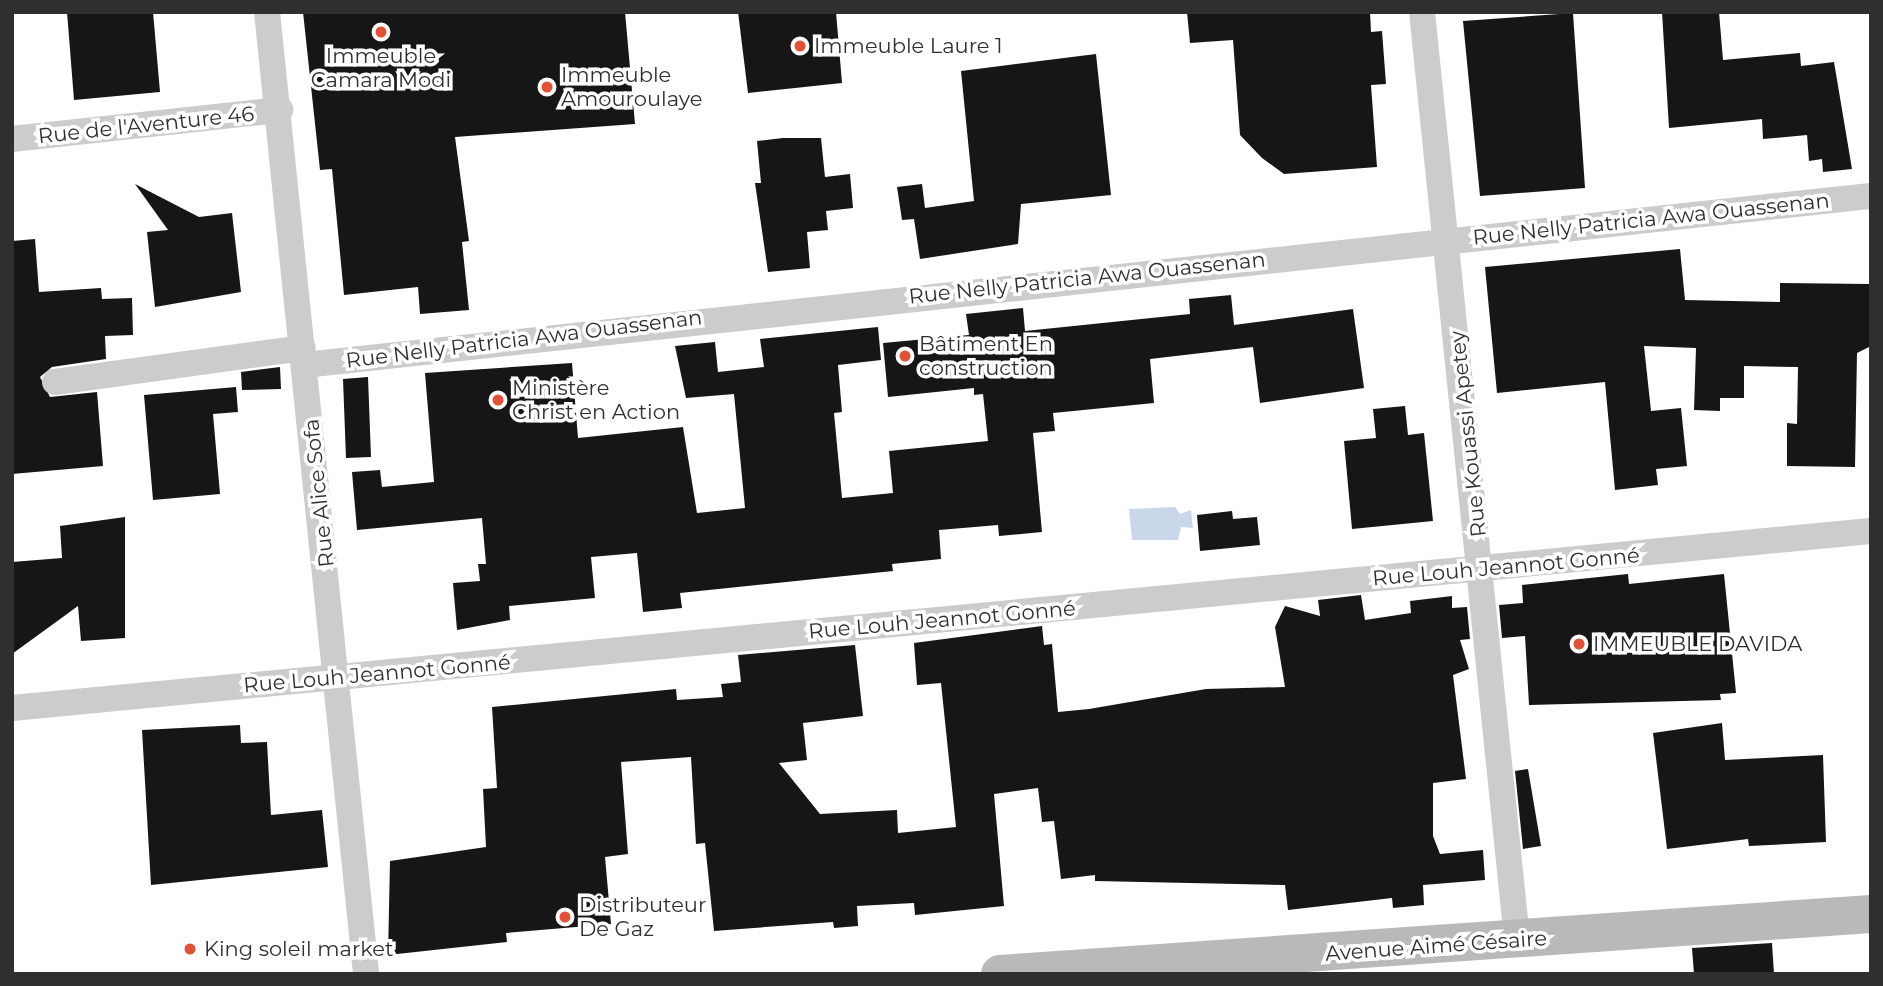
<!DOCTYPE html>
<html>
<head>
<meta charset="utf-8">
<style>
  body { margin:0 }
  #map { position:relative; width:1883px; height:986px; overflow:hidden; background:#fff; font-family:Montserrat,sans-serif }
  div>[style] { position:absolute }
  [style*='--x'] { left:calc(var(--x)*1px); top:calc(var(--y)*1px); width:calc(var(--w)*1px); rotate:calc(var(--a)*1deg) }
  .water>* { inset:0; background:#cad7eb }
  .building>* { inset:0; background:#161616 }
  .street>* { height:26px; margin:-13px; padding:0 13px; transform-origin:13px; border-radius:13px; background:#ccc }
  .secondary>* { height:38px; margin:-19px; padding:0 19px; transform-origin:19px; border-radius:19px; background:#b9b9b9 }
  .dots>* { width:19px; height:19px; translate:-50% -50%; box-sizing:border-box; border:4px solid #fff; border-radius:50% }
  span { translate:-50% -50%; white-space:nowrap; text-align:center; line-height:1.15; -webkit-text-stroke:7px #fff; paint-order:stroke }
  .poi-label { font-size:21px; color:#2f2f2f }
  .left { translate:0 -50%; text-align:left }
  .street-label { font-size:21px; color:#2f2f2f }
  .frame { position:absolute; inset:0; border:14px solid #2f2f2f; pointer-events:none }
</style>
</head>
<body>
<div id="map">
  <div class="water">
    <div style="clip-path:polygon(1175px 507px,1180px 514px,1191px 510px,1193px 528px,1181px 527px,1178px 540px,1132px 540px,1129px 509px)"></div>
  </div>
  <div class="building">
    <div style="clip-path:polygon(67px 12px,153px 12px,160px 92px,74px 100px)"></div>
    <div style="clip-path:polygon(303px 12px,625px 12px,635px 124px,455px 137px,469px 241px,462px 242px,469px 310px,420px 314px,418px 287px,344px 295px,332px 169px,320px 170px)"></div>
    <div style="clip-path:polygon(738px 12px,836px 12px,842px 83px,748px 93px)"></div>
    <div style="clip-path:polygon(1187px 12px,1370px 12px,1371px 32px,1382px 31px,1386px 84px,1371px 85px,1377px 167px,1284px 174px,1262px 158px,1240px 135px,1233px 40px,1190px 43px)"></div>
    <div style="clip-path:polygon(1662px 12px,1719px 12px,1723px 60px,1800px 53px,1801px 66px,1834px 62px,1852px 169px,1823px 172px,1822px 159px,1809px 161px,1807px 135px,1763px 139px,1762px 119px,1669px 128px)"></div>
    <div style="clip-path:polygon(1573px 13px,1585px 188px,1480px 196px,1463px 21px)"></div>
    <div style="clip-path:polygon(1096px 54px,1111px 195px,1021px 204px,1018px 244px,920px 259px,914px 219px,902px 220px,897px 187px,922px 184px,925px 208px,974px 201px,961px 71px)"></div>
    <div style="clip-path:polygon(783px 138px,821px 138px,825px 177px,850px 174px,853px 208px,826px 211px,828px 230px,807px 232px,810px 268px,768px 272px,755px 183px,761px 183px,757px 141px)"></div>
    <div style="clip-path:polygon(135px 184px,199px 217px,232px 213px,241px 292px,155px 307px,147px 232px,168px 230px)"></div>
    <div style="clip-path:polygon(35px 239px,39px 292px,101px 288px,102px 299px,132px 298px,133px 335px,105px 336px,106px 359px,52px 367px,40px 377px,50px 397px,97px 392px,103px 466px,12px 474px,12px 241px)"></div>
    <div style="clip-path:polygon(1680px 249px,1685px 300px,1780px 302px,1780px 283px,1871px 284px,1871px 346px,1857px 353px,1855px 467px,1787px 466px,1787px 423px,1797px 424px,1798px 367px,1744px 366px,1744px 398px,1720px 398px,1720px 411px,1694px 410px,1696px 348px,1644px 346px,1651px 411px,1681px 408px,1687px 466px,1656px 469px,1658px 485px,1615px 490px,1605px 382px,1497px 393px,1485px 267px)"></div>
    <div style="clip-path:polygon(1231px 295px,1234px 325px,1353px 309px,1364px 388px,1260px 403px,1253px 347px,1150px 359px,1154px 403px,1053px 413px,1055px 431px,1033px 433px,1042px 532px,999px 536px,998px 525px,939px 530px,941px 559px,892px 564px,893px 571px,680px 593px,682px 608px,643px 612px,637px 553px,591px 557px,595px 598px,509px 606px,510px 620px,457px 630px,453px 583px,480px 581px,478px 564px,486px 564px,482px 518px,357px 530px,352px 472px,380px 470px,382px 487px,434px 482px,425px 373px,572px 363px,578px 438px,683px 427px,697px 513px,745px 508px,734px 394px,686px 398px,675px 346px,715px 342px,718px 372px,764px 367px,760px 339px,878px 327px,881px 360px,838px 365px,842px 412px,834px 413px,842px 498px,893px 493px,889px 451px,988px 441px,983px 394px,974px 395px,974px 388px,888px 397px,883px 343px,969px 335px,966px 314px,1023px 308px,1025px 331px,1190px 314px,1189px 299px)"></div>
    <div style="clip-path:polygon(280px 367px,281px 389px,242px 390px,241px 372px)"></div>
    <div style="clip-path:polygon(368px 377px,371px 457px,346px 458px,343px 379px)"></div>
    <div style="clip-path:polygon(236px 387px,238px 412px,213px 414px,220px 494px,153px 500px,144px 395px)"></div>
    <div style="clip-path:polygon(1405px 406px,1408px 435px,1424px 433px,1433px 521px,1352px 529px,1344px 441px,1376px 438px,1373px 409px)"></div>
    <div style="clip-path:polygon(1232px 511px,1233px 519px,1257px 517px,1260px 545px,1200px 551px,1197px 515px)"></div>
    <div style="clip-path:polygon(125px 517px,125px 638px,81px 641px,78px 606px,12px 654px,12px 562px,62px 558px,60px 526px)"></div>
    <div style="clip-path:polygon(1628px 574px,1629px 584px,1724px 574px,1736px 693px,1720px 694px,1721px 700px,1529px 705px,1525px 636px,1502px 638px,1499px 605px,1523px 603px,1522px 585px)"></div>
    <div style="clip-path:polygon(1361px 595px,1365px 620px,1411px 613px,1410px 601px,1452px 596px,1452px 608px,1467px 607px,1470px 639px,1460px 640px,1469px 669px,1453px 675px,1466px 779px,1433px 783px,1433px 836px,1440px 854px,1483px 850px,1485px 880px,1423px 885px,1424px 905px,1393px 908px,1392px 898px,1288px 910px,1285px 885px,1095px 881px,1095px 875px,1061px 879px,1054px 821px,1042px 822px,1038px 788px,994px 794px,1004px 906px,915px 915px,914px 903px,857px 906px,858px 926px,834px 928px,833px 922px,714px 931px,705px 843px,696px 844px,691px 757px,621px 762px,628px 854px,605px 857px,611px 924px,506px 933px,507px 942px,388px 955px,390px 861px,486px 847px,483px 789px,497px 788px,492px 707px,676px 689px,677px 700px,723px 697px,721px 684px,741px 682px,738px 655px,855px 645px,863px 716px,803px 723px,807px 760px,779px 763px,820px 814px,897px 810px,898px 833px,956px 827px,941px 683px,917px 685px,914px 643px,1042px 626px,1044px 645px,1052px 644px,1058px 712px,1089px 709px,1206px 689px,1285px 687px,1275px 627px,1285px 606px,1320px 616px,1318px 600px)"></div>
    <div style="clip-path:polygon(1722px 723px,1725px 760px,1823px 755px,1826px 842px,1749px 846px,1748px 839px,1667px 849px,1653px 733px)"></div>
    <div style="clip-path:polygon(240px 725px,241px 743px,267px 742px,271px 815px,322px 810px,328px 867px,151px 885px,142px 730px)"></div>
    <div style="clip-path:polygon(1528px 769px,1541px 846px,1523px 849px,1515px 771px)"></div>
    <div style="clip-path:polygon(1772px 943px,1774px 974px,1694px 974px,1692px 948px)"></div>
  </div>
  <div class="street">
    <div style="--x:267;--y:12;--w:967;--a:84.12"></div>
    <div style="--x:1422;--y:12;--w:933;--a:84.15"></div>
    <div style="--x:12;--y:139;--w:270;--a:-6.2"></div>
    <div style="--x:304;--y:365;--w:1576;--a:-6.16"></div>
    <div style="--x:55;--y:382;--w:250;--a:-7.8"></div>
    <div style="--x:12;--y:708;--w:1867;--a:-5.44"></div>
  </div>
  <div class="secondary">
    <div style="--x:1000;--y:974;--w:873;--a:-3.94"></div>
  </div>
  <div class="dots">
    <div style="left:381px;top:32px;background:#e25136"></div>
    <div style="left:800px;top:46px;background:#e25136"></div>
    <div style="left:547px;top:87px;background:#e25136"></div>
    <div style="left:905px;top:356px;background:#e25136"></div>
    <div style="left:498px;top:400px;background:#e25136"></div>
    <div style="left:1579px;top:644px;background:#e25136"></div>
    <div style="left:565px;top:917px;background:#e25136"></div>
    <div style="left:190px;top:949px;background:#e25136"></div>
  </div>
  <div class="poi-label">
    <span class="left" style="left:814px;top:46px">Immeuble Laure 1</span>
    <span style="left:381px;top:68px">Immeuble<br>Camara Modi</span>
    <span class="left" style="left:561px;top:87px">Immeuble<br>Amouroulaye</span>
    <span class="left" style="left:919px;top:356px">Bâtiment En<br>construction</span>
    <span class="left" style="left:512px;top:400px">Ministère<br>Christ en Action</span>
    <span class="left" style="left:1593px;top:644px">IMMEUBLE DAVIDA</span>
    <span class="left" style="left:579px;top:917px">Distributeur<br>De Gaz</span>
    <span class="left" style="left:204px;top:949px">King soleil market</span>
  </div>
  <div class="street-label">
    <span style="left:146px;top:125px;rotate:-6deg">Rue de l'Aventure 46</span>
    <span style="left:1651px;top:219px;rotate:-6deg">Rue Nelly Patricia Awa Ouassenan</span>
    <span style="left:1087px;top:278px;rotate:-6deg">Rue Nelly Patricia Awa Ouassenan</span>
    <span style="left:524px;top:339px;rotate:-7deg">Rue Nelly Patricia Awa Ouassenan</span>
    <span style="left:1468px;top:434px;rotate:-96deg">Rue Kouassi Apetey</span>
    <span style="left:319px;top:493px;rotate:-96deg">Rue Alice Sofa</span>
    <span style="left:1506px;top:567px;rotate:-5deg">Rue Louh Jeannot Gonné</span>
    <span style="left:942px;top:620px;rotate:-5deg">Rue Louh Jeannot Gonné</span>
    <span style="left:377px;top:674px;rotate:-5deg">Rue Louh Jeannot Gonné</span>
    <span style="left:1436px;top:946px;rotate:-4deg">Avenue Aimé Césaire</span>
  </div>
  <div class="frame"></div>
</div>
</body>
</html>
